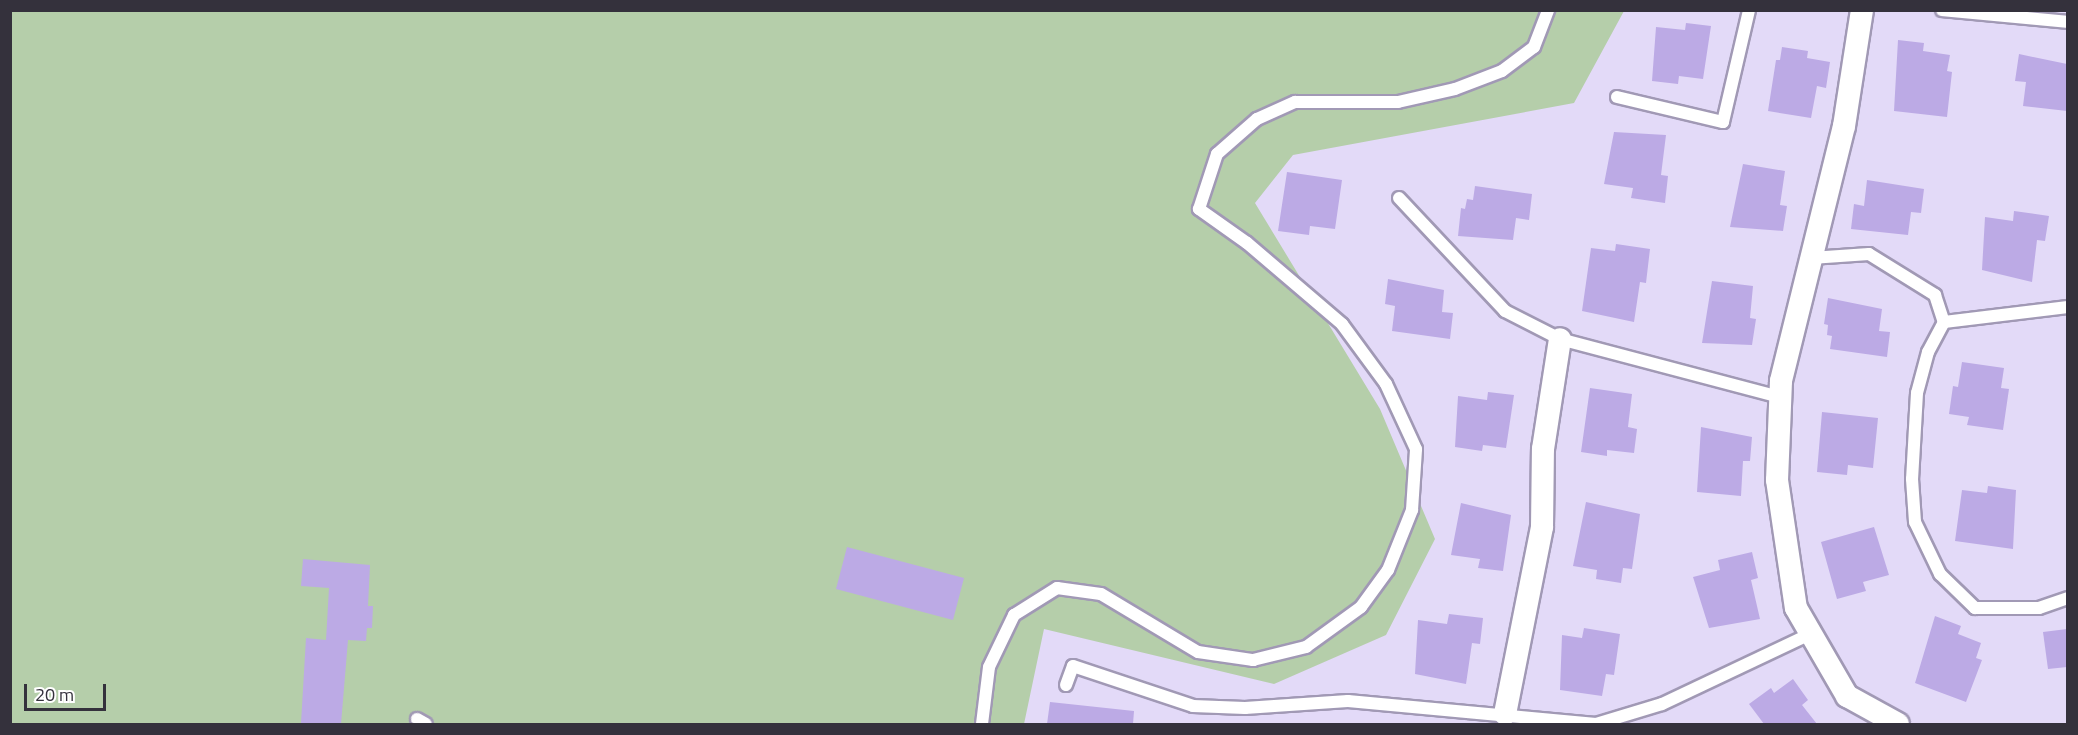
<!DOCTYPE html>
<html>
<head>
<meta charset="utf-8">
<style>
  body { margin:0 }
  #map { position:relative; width:2078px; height:735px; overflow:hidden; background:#e3daf8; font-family:"Titillium Web",sans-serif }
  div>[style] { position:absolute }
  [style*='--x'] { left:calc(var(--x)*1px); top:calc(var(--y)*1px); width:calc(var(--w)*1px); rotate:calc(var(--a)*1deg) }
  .green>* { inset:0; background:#b5ceaa }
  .building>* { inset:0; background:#bcaae5 }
  .roads { filter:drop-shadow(2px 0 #a199b5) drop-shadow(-2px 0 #a199b5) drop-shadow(0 2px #a199b5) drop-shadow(0 -2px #a199b5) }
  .service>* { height:12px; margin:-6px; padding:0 6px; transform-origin:6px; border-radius:6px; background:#fff }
  .minor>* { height:22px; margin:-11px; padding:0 11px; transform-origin:11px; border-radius:11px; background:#fff }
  span { translate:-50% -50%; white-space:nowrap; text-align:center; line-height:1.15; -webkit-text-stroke:4.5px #fff; paint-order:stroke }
  .frame { position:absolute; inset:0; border:12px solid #34313c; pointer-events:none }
  .scale { position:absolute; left:24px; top:684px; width:82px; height:27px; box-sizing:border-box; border:3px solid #34313c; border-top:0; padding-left:8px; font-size:18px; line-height:21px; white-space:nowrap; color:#34313c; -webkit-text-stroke:4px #fff; paint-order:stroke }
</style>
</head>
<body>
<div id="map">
  <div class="green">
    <div style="clip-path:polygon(10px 11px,1624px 11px,1574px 103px,1293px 155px,1255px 203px,1380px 409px,1435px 539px,1386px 635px,1274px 684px,1044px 629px,1024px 724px,11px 724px)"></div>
  </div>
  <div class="building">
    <div style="clip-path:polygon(1686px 23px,1711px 26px,1703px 79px,1679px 76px,1678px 84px,1652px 81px,1656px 27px,1685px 30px)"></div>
    <div style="clip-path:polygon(1898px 40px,1924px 43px,1923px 51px,1950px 55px,1947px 71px,1952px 72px,1947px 117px,1894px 111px)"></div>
    <div style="clip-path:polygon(1782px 47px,1808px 51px,1807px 58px,1830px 62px,1826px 88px,1817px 86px,1811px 118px,1768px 111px,1776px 60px,1780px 60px)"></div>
    <div style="clip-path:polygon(2019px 54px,2067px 64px,2067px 111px,2023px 106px,2026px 82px,2015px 81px)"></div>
    <div style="clip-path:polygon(1614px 132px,1666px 135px,1661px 175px,1668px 176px,1665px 203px,1631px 198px,1633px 188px,1604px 184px)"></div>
    <div style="clip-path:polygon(1743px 164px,1785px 171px,1780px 205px,1787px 206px,1783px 231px,1730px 227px)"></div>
    <div style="clip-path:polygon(1287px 172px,1342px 180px,1335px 229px,1310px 226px,1309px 235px,1278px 231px)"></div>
    <div style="clip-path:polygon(1867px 180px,1924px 189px,1921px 213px,1911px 212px,1908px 235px,1851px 229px,1854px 204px,1864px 206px)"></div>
    <div style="clip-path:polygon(1475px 186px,1532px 194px,1529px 220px,1516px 218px,1513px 240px,1458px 236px,1461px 208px,1465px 209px,1467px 199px,1473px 200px)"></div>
    <div style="clip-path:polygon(2014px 211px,2049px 216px,2045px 241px,2037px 240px,2032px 282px,1982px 270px,1985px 217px,2013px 221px)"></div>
    <div style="clip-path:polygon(1616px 244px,1650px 249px,1646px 283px,1640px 282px,1634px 322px,1582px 311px,1591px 248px,1615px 251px)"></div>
    <div style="clip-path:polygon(1388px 279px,1444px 290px,1442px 312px,1453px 313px,1450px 339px,1392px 331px,1395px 306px,1385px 304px)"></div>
    <div style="clip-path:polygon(1712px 281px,1753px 286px,1750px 318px,1756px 319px,1752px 345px,1702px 343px)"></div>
    <div style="clip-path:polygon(1828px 298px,1882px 309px,1879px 331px,1890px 332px,1887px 357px,1830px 349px,1832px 336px,1827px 335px,1828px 325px,1824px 324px)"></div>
    <div style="clip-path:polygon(1962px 362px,2004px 368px,2001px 388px,2009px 389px,2003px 430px,1967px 425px,1969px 417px,1949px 414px,1953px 386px,1958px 387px)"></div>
    <div style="clip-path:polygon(1590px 388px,1632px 394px,1628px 427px,1637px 429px,1634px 453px,1607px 450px,1607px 456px,1581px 452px)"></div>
    <div style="clip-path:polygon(1488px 392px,1514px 395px,1506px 448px,1483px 445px,1482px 451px,1455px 447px,1458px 396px,1487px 400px)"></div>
    <div style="clip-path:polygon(1822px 412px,1878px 418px,1873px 468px,1848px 465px,1847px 475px,1817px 472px)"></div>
    <div style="clip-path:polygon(1701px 427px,1752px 437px,1750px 461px,1743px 461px,1741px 496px,1697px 492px)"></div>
    <div style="clip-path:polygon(1988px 486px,2016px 490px,2013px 549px,1955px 541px,1962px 490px,1987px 493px)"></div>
    <div style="clip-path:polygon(1586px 502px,1640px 514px,1632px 569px,1623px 568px,1621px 583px,1596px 579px,1597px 570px,1573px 566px)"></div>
    <div style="clip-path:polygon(1461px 503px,1511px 515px,1503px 571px,1478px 568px,1480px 559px,1451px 555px)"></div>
    <div style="clip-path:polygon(1874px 527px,1889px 575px,1863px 582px,1866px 591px,1837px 599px,1821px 542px)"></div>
    <div style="clip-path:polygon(847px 547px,964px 578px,953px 620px,836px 589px)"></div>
    <div style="clip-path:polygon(1752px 552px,1758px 578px,1751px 580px,1760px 619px,1709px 628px,1693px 577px,1720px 570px,1718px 560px)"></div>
    <div style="clip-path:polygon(303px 559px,370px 565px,368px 606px,373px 606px,372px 628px,367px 628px,366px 641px,348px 640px,341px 724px,301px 723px,306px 638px,326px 640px,329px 588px,301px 586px)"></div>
    <div style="clip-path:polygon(1449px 614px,1483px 618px,1480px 644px,1472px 643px,1466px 684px,1415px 674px,1418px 620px,1447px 624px)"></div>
    <div style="clip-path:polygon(1935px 616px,1961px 626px,1958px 634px,1981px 643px,1976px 658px,1982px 660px,1966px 702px,1915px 683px)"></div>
    <div style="clip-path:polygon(1584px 628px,1620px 634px,1614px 675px,1606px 674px,1602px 696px,1560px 690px,1562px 635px,1582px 638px)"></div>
    <div style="clip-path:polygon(2067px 629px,2067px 667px,2048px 669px,2043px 632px)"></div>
    <div style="clip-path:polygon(1793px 679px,1808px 700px,1802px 705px,1817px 724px,1764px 724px,1749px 704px,1771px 688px,1774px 693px)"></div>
    <div style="clip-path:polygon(1050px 702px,1134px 711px,1133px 724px,1047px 724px)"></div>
  </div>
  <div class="roads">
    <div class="service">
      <div style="--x:1942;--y:10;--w:127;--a:5.4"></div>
      <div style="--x:1617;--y:97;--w:109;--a:13.3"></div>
      <div style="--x:1723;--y:122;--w:115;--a:-76.9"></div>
      <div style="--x:1399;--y:198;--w:155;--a:46.8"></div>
      <div style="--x:1505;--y:311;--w:62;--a:27"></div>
      <div style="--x:1560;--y:339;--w:228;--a:14.8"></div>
      <div style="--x:1811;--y:258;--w:58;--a:-3.9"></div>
      <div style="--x:1869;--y:254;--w:78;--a:31.8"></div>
      <div style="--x:1935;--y:295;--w:28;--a:72"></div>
      <div style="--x:1944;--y:322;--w:34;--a:118"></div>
      <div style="--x:1928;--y:352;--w:42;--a:105"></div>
      <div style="--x:1917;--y:393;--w:86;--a:93.3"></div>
      <div style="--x:1912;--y:479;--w:43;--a:86"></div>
      <div style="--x:1915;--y:522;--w:58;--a:64.3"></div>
      <div style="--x:1940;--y:574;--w:49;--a:44.2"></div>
      <div style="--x:1975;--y:608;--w:64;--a:0"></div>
      <div style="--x:2039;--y:608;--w:31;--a:-19"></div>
      <div style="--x:1944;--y:322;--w:125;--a:-6.9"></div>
      <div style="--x:1066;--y:685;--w:20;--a:-70"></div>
      <div style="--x:1073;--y:666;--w:126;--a:18.4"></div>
      <div style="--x:1193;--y:706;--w:52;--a:2.2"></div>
      <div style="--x:1245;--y:708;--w:103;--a:-3.9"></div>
      <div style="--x:1348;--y:701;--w:249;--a:5.3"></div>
      <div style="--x:1596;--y:724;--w:69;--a:-16.9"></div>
      <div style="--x:1662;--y:704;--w:164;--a:-25.3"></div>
      <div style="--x:417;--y:719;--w:10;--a:29"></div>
      <div style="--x:982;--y:724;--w:57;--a:-83"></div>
      <div style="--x:989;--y:667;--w:58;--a:-64.3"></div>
      <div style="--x:1014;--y:615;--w:51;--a:-32.1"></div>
      <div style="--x:1057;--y:588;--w:44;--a:7.8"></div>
      <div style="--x:1101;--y:594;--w:113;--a:30.9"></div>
      <div style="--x:1198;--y:652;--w:56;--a:8.3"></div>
      <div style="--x:1253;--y:660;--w:55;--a:-13.8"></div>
      <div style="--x:1306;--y:647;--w:68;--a:-36"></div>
      <div style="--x:1361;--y:607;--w:46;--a:-53.9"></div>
      <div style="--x:1388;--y:570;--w:65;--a:-68.2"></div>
      <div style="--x:1412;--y:510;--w:61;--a:-86.2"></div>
      <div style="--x:1416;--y:449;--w:72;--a:-114.8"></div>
      <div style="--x:1386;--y:384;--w:74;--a:-126.3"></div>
      <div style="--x:1342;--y:324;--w:125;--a:-139.5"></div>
      <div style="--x:1247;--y:243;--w:59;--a:-144.7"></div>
      <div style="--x:1199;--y:209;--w:58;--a:-71.9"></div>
      <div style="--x:1217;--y:154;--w:53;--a:-41.2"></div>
      <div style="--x:1257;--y:119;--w:42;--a:-24.1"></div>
      <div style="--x:1295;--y:102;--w:103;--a:0"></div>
      <div style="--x:1398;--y:102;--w:58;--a:-12.8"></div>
      <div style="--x:1455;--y:89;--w:50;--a:-21"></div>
      <div style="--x:1502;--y:71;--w:40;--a:-37"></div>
      <div style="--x:1534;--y:47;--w:40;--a:-69"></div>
    </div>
    <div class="minor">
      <div style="--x:1862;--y:10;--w:117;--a:98.8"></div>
      <div style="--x:1844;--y:126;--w:263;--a:103.9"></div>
      <div style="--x:1781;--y:381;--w:99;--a:92.3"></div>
      <div style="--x:1777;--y:480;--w:129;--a:81.6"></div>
      <div style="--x:1796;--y:608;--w:102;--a:59.9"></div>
      <div style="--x:1847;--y:696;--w:58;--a:28.8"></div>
      <div style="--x:1505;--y:714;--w:191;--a:-78.8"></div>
      <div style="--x:1542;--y:527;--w:78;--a:-89.3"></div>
      <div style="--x:1543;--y:449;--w:111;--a:-81.2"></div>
    </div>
  </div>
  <div class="frame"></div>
  <div class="scale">20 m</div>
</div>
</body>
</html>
